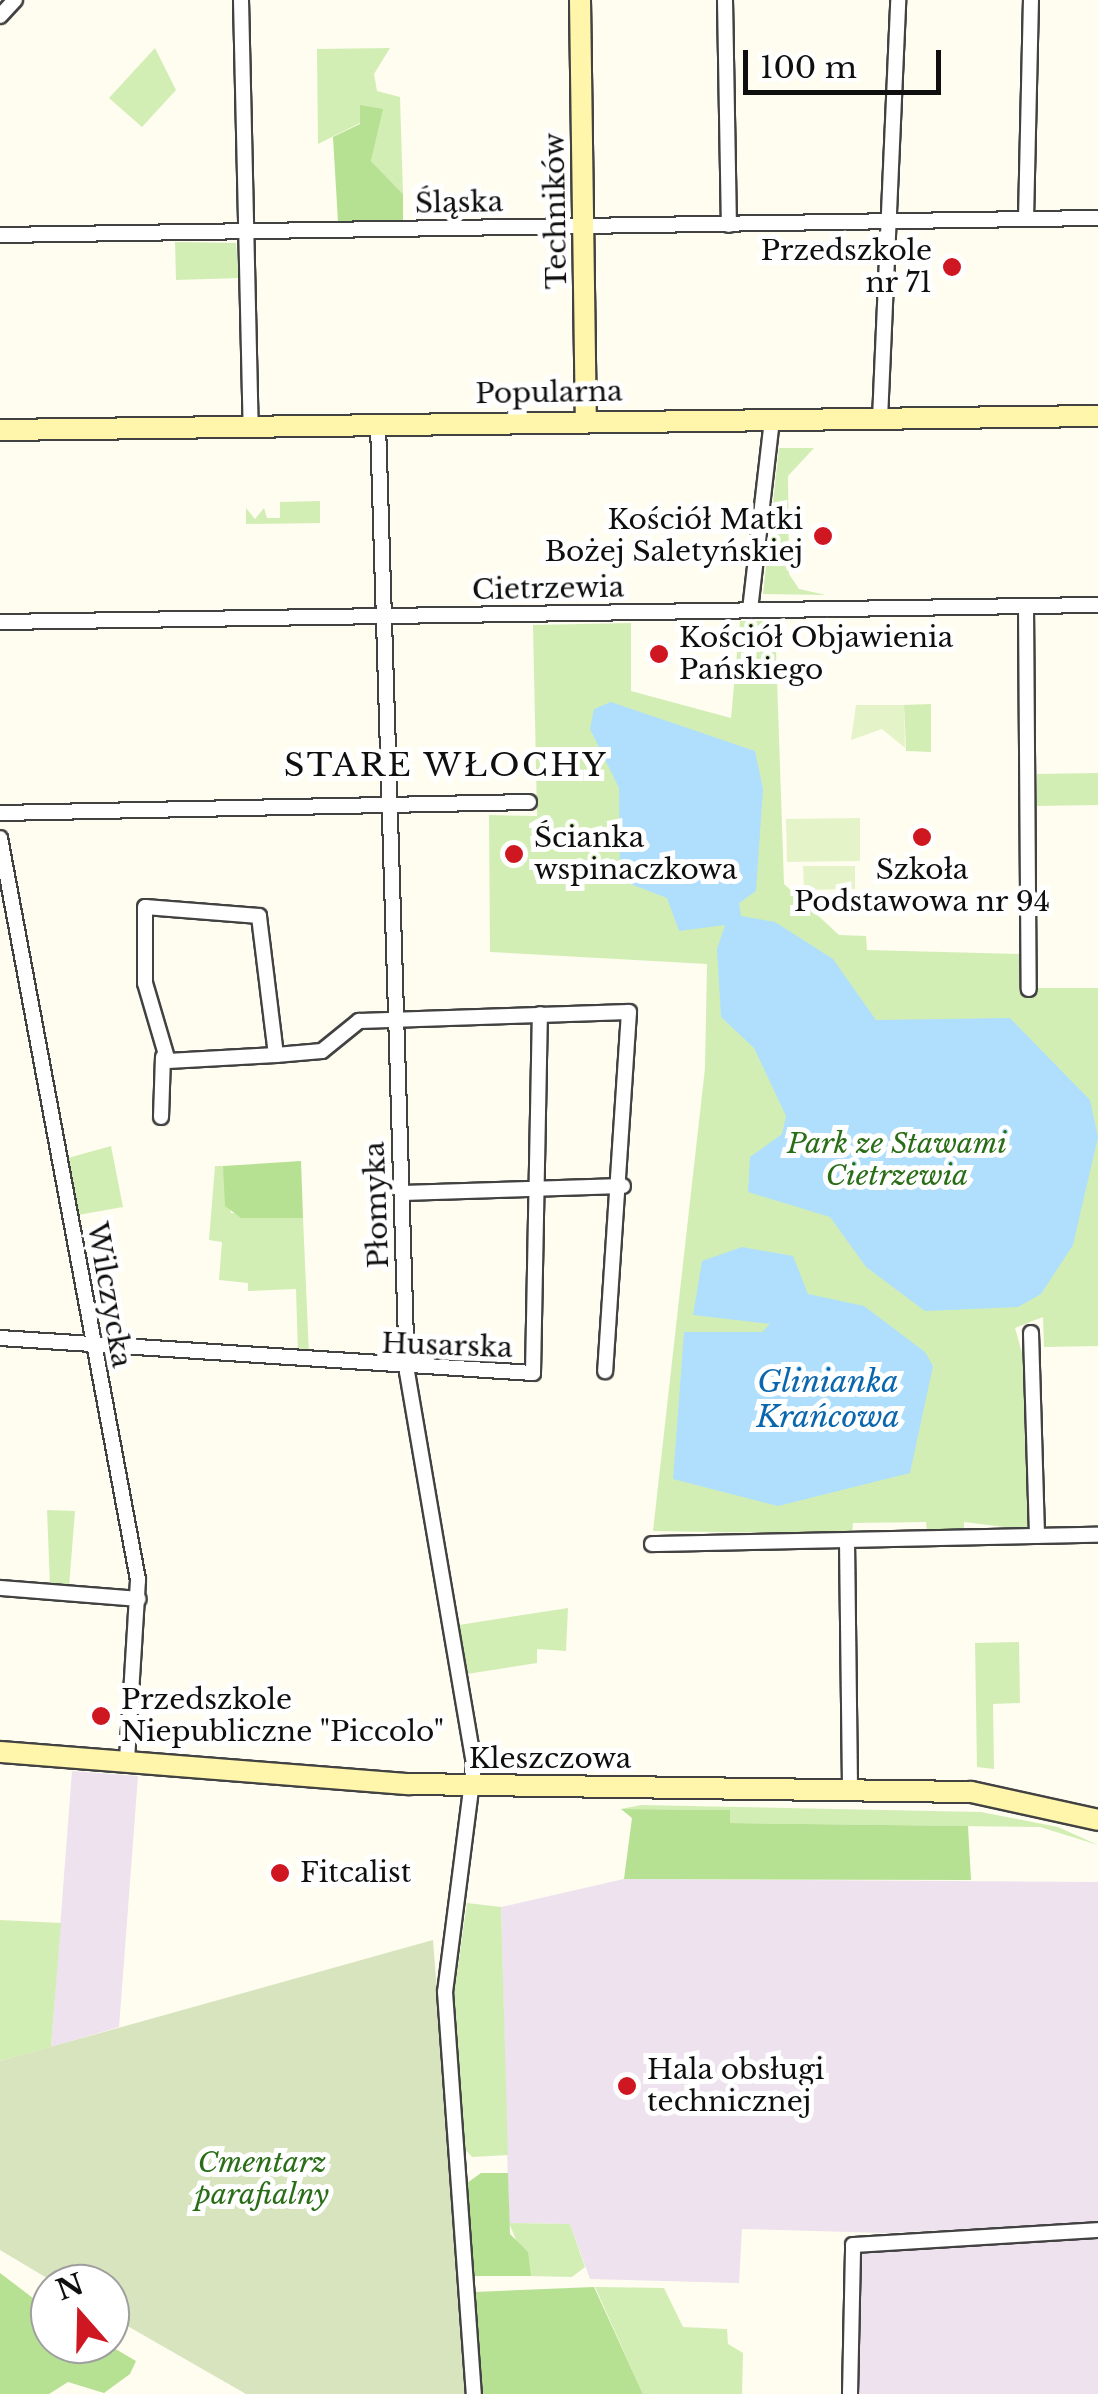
<!DOCTYPE html>
<html>
<head>
<meta charset="utf-8">
<style>
  body { margin:0 }
  #map { position:relative; width:1098px; height:2394px; overflow:hidden; background:#fffcf0; font-family:"Libre Baskerville",serif }
  div>[style] { position:absolute }
  [style*='--x'] { left:calc(var(--x)*1px); top:calc(var(--y)*1px); width:calc(var(--w)*1px); rotate:calc(var(--a)*1deg) }
  .industrial>* { inset:0; background:#ede2ee }
  .green>* { inset:0; background:#d3eeb5 }
  .forest>* { inset:0; background:#b6e193 }
  .cemetery>* { inset:0; background:#d8e4be }
  .pitch>* { inset:0; background:#e5f4c8 }
  .water>* { inset:0; background:#afdffc }
  .roads { filter:drop-shadow(2px 0 #424242) drop-shadow(-2px 0 #424242) drop-shadow(0 2px #424242) drop-shadow(0 -2px #424242) }
  .street>* { height:14px; margin:-7px; padding:0 7px; transform-origin:7px; border-radius:7px; background:#fff }
  .secondary>* { height:20px; margin:-10px; padding:0 10px; transform-origin:10px; border-radius:10px; background:#fff6ab }
  .dots>* { width:28px; height:28px; translate:-50% -50%; box-sizing:border-box; border:5px solid #fff; border-radius:50% }
  span { translate:-50% -50%; white-space:nowrap; text-align:center; line-height:1.15; -webkit-text-stroke:10px #fff; paint-order:stroke }
  .street-label { font-size:28px; color:#0f0f0f }
  .poi-label { font-size:28px; color:#0f0f0f }
  .right { translate:-100% -50%; text-align:right }
  .left { translate:0 -50%; text-align:left }
  .park-label { font-size:28px; color:#296e17; font-style:italic }
  .water-label { font-size:30px; color:#0a67ae; font-style:italic }
  .quarter-label { font-size:32px; color:#0f0f0f; letter-spacing:2.5px }
  .north { position:absolute; left:30px; top:2264px; width:100px; height:100px; box-sizing:border-box; background:#fff; border:2px solid #9f9f9f; border-radius:50%; rotate:340deg; font-size:28px; font-weight:700; line-height:40px; text-align:center; color:#0f0f0f }
  .north::after { content:''; display:block; margin:auto; width:35px; height:45px; background:#ce1720; clip-path:polygon(50% 0,100% 100%,50% 72%,0 100%) }
  .scale { position:absolute; left:743px; top:50px; width:198px; height:45px; box-sizing:border-box; border:5px solid #0f0f0f; border-top:0; padding-left:12px; font-size:30px; line-height:35px; white-space:nowrap; color:#0f0f0f; -webkit-text-stroke:8px #fff; paint-order:stroke }
</style>
</head>
<body>
<div id="map">
  <div class="industrial">
    <div style="clip-path:polygon(72px 1771px,138px 1776px,119px 2027px,51px 2047px)"></div>
    <div style="clip-path:polygon(624px 1879px,1098px 1882px,1098px 2222px,886px 2233px,742px 2229px,739px 2283px,590px 2279px,570px 2224px,509px 2223px,501px 1907px)"></div>
    <div style="clip-path:polygon(1098px 2239px,1098px 2394px,854px 2394px,854px 2252px)"></div>
  </div>
  <div class="green">
    <div style="clip-path:polygon(155px 48px,176px 90px,142px 127px,109px 98px)"></div>
    <div style="clip-path:polygon(390px 48px,374px 74px,377px 91px,400px 97px,403px 194px,371px 161px,378px 129px,360px 123px,318px 144px,317px 49px)"></div>
    <div style="clip-path:polygon(175px 242px,236px 243px,239px 278px,176px 280px)"></div>
    <div style="clip-path:polygon(779px 448px,814px 448px,788px 476px,789px 574px,799px 589px,826px 595px,763px 594px)"></div>
    <div style="clip-path:polygon(320px 501px,320px 523px,246px 524px,246px 508px,255px 519px,264px 508px,267px 518px,280px 518px,280px 502px)"></div>
    <div style="clip-path:polygon(740px 621px,775px 621px,784px 884px,839px 935px,866px 936px,867px 950px,1021px 954px,1021px 988px,1098px 988px,1098px 1346px,1044px 1347px,1043px 1317px,1015px 1328px,1028px 1374px,1029px 1530px,964px 1522px,964px 1532px,927px 1533px,926px 1522px,853px 1523px,852px 1534px,653px 1531px,705px 1068px,707px 964px,490px 952px,489px 815px,537px 816px,533px 625px,631px 623px,631px 691px,731px 718px)"></div>
    <div style="clip-path:polygon(931px 704px,931px 752px,906px 751px,904px 705px)"></div>
    <div style="clip-path:polygon(1098px 773px,1098px 805px,1037px 806px,1037px 774px)"></div>
    <div style="clip-path:polygon(111px 1146px,123px 1207px,78px 1215px,68px 1158px)"></div>
    <div style="clip-path:polygon(215px 1166px,223px 1166px,231px 1213px,303px 1218px,309px 1355px,298px 1354px,296px 1289px,248px 1291px,248px 1283px,219px 1280px,222px 1242px,209px 1240px)"></div>
    <div style="clip-path:polygon(47px 1510px,75px 1511px,69px 1587px,50px 1585px)"></div>
    <div style="clip-path:polygon(568px 1608px,566px 1651px,537px 1649px,537px 1663px,467px 1674px,459px 1625px)"></div>
    <div style="clip-path:polygon(1019px 1642px,1020px 1703px,993px 1704px,994px 1769px,977px 1767px,975px 1643px)"></div>
    <div style="clip-path:polygon(641px 1805px,981px 1812px,1058px 1827px,1098px 1845px,1040px 1827px,729px 1823px,729px 1810px,621px 1809px)"></div>
    <div style="clip-path:polygon(467px 1903px,501px 1907px,508px 2155px,472px 2157px,463px 2147px,454px 1994px)"></div>
    <div style="clip-path:polygon(0 1920px,61px 1923px,51px 2047px,0 2061px)"></div>
    <div style="clip-path:polygon(509px 2223px,570px 2224px,585px 2267px,572px 2277px,531px 2276px)"></div>
    <div style="clip-path:polygon(595px 2287px,664px 2288px,683px 2327px,727px 2329px,728px 2344px,743px 2353px,742px 2394px,643px 2394px)"></div>
  </div>
  <div class="forest">
    <div style="clip-path:polygon(360px 105px,383px 109px,371px 161px,403px 194px,403px 220px,338px 222px,333px 137px,360px 124px)"></div>
    <div style="clip-path:polygon(301px 1161px,303px 1218px,241px 1218px,225px 1206px,223px 1166px)"></div>
    <div style="clip-path:polygon(621px 1809px,730px 1810px,730px 1823px,968px 1826px,971px 1880px,624px 1879px,632px 1818px)"></div>
    <div style="clip-path:polygon(481px 2173px,508px 2173px,510px 2234px,528px 2252px,531px 2276px,474px 2276px,467px 2183px)"></div>
    <div style="clip-path:polygon(0 2273px,50px 2311px,50px 2344px,107px 2344px,136px 2361px,130px 2374px,104px 2393px,68px 2382px,49px 2394px,0 2394px)"></div>
    <div style="clip-path:polygon(594px 2287px,643px 2394px,481px 2394px,475px 2292px)"></div>
  </div>
  <div class="cemetery">
    <div style="clip-path:polygon(433px 1940px,468px 2394px,246px 2394px,110px 2316px,110px 2284px,57px 2284px,0 2250px,0 2061px)"></div>
  </div>
  <div class="pitch">
    <div style="clip-path:polygon(856px 705px,904px 705px,905px 748px,882px 729px,851px 740px)"></div>
    <div style="clip-path:polygon(860px 818px,860px 861px,787px 862px,786px 819px)"></div>
    <div style="clip-path:polygon(803px 866px,855px 866px,855px 889px,804px 890px)"></div>
  </div>
  <div class="water">
    <div style="clip-path:polygon(611px 702px,755px 751px,763px 789px,756px 891px,739px 903px,741px 916px,775px 922px,833px 959px,876px 1020px,1010px 1018px,1090px 1100px,1098px 1137px,1073px 1245px,1041px 1294px,1018px 1307px,925px 1311px,866px 1267px,830px 1217px,748px 1192px,750px 1157px,782px 1134px,786px 1116px,754px 1048px,721px 1017px,717px 949px,725px 925px,679px 931px,667px 898px,620px 880px,619px 788px,590px 729px,594px 709px)"></div>
    <div style="clip-path:polygon(742px 1247px,793px 1256px,808px 1294px,864px 1306px,925px 1352px,933px 1366px,910px 1473px,778px 1506px,673px 1479px,684px 1332px,762px 1332px,770px 1324px,693px 1315px,702px 1261px)"></div>
  </div>
  <div class="roads">
    <div class="street">
      <div style="--x:241;--y:0;--w:426;--a:88.7"></div>
      <div style="--x:725;--y:0;--w:225;--a:89"></div>
      <div style="--x:0;--y:16;--w:22;--a:-47"></div>
      <div style="--x:1026;--y:219;--w:219;--a:-88.7"></div>
      <div style="--x:0;--y:235;--w:1098;--a:-0.89"></div>
      <div style="--x:880;--y:419;--w:419;--a:-87.5"></div>
      <div style="--x:378;--y:424;--w:948;--a:88.25"></div>
      <div style="--x:407;--y:1372;--w:400;--a:80.3"></div>
      <div style="--x:474;--y:1766;--w:228;--a:97.3"></div>
      <div style="--x:445;--y:1992;--w:403;--a:85.9"></div>
      <div style="--x:1026;--y:606;--w:383;--a:89.6"></div>
      <div style="--x:750;--y:610;--w:192;--a:-83.4"></div>
      <div style="--x:0;--y:622;--w:1098;--a:-0.89"></div>
      <div style="--x:0;--y:813;--w:529;--a:-1.19"></div>
      <div style="--x:0;--y:838;--w:755;--a:79.46"></div>
      <div style="--x:138;--y:1580;--w:182;--a:93.5"></div>
      <div style="--x:276;--y:1055;--w:140;--a:-97"></div>
      <div style="--x:259;--y:916;--w:114;--a:-175.5"></div>
      <div style="--x:145;--y:907;--w:76;--a:90"></div>
      <div style="--x:145;--y:983;--w:81;--a:73.6"></div>
      <div style="--x:168;--y:1061;--w:108;--a:-3.2"></div>
      <div style="--x:276;--y:1055;--w:46;--a:-5"></div>
      <div style="--x:322;--y:1051;--w:48;--a:-39"></div>
      <div style="--x:359;--y:1021;--w:270;--a:-1.9"></div>
      <div style="--x:629;--y:1012;--w:360;--a:93.8"></div>
      <div style="--x:161;--y:1117;--w:60;--a:-88.1"></div>
      <div style="--x:402;--y:1193;--w:221;--a:-1.8"></div>
      <div style="--x:1031;--y:1333;--w:203;--a:88.3"></div>
      <div style="--x:0;--y:1338;--w:534;--a:3.76"></div>
      <div style="--x:533;--y:1373;--w:359;--a:-88.9"></div>
      <div style="--x:847;--y:1541;--w:247;--a:89.3"></div>
      <div style="--x:652;--y:1544;--w:446;--a:-1.2"></div>
      <div style="--x:0;--y:1588;--w:139;--a:4.5"></div>
      <div style="--x:850;--y:2394;--w:149;--a:-88.8"></div>
      <div style="--x:853;--y:2245;--w:245;--a:-3.5"></div>
    </div>
    <div class="secondary">
      <div style="--x:580;--y:0;--w:420;--a:89.2"></div>
      <div style="--x:0;--y:430;--w:1098;--a:-0.73"></div>
      <div style="--x:0;--y:1752;--w:410;--a:4.5"></div>
      <div style="--x:409;--y:1784;--w:562;--a:0.82"></div>
      <div style="--x:971;--y:1792;--w:130;--a:12.4"></div>
    </div>
  </div>
  <div class="dots">
    <div style="left:952px;top:267px;background:#ce1720"></div>
    <div style="left:823px;top:536px;background:#ce1720"></div>
    <div style="left:659px;top:654px;background:#ce1720"></div>
    <div style="left:922px;top:837px;background:#ce1720"></div>
    <div style="left:514px;top:854px;background:#ce1720"></div>
    <div style="left:101px;top:1716px;background:#ce1720"></div>
    <div style="left:280px;top:1873px;background:#ce1720"></div>
    <div style="left:627px;top:2086px;background:#ce1720"></div>
  </div>
  <div class="street-label">
    <span style="left:459px;top:203px;rotate:-1deg">Śląska</span>
    <span style="left:556px;top:211px;rotate:-91deg">Techników</span>
    <span style="left:549px;top:393px;rotate:-1deg">Popularna</span>
    <span style="left:548px;top:589px;rotate:-1deg">Cietrzewia</span>
    <span style="left:377px;top:1205px;rotate:-92deg">Płomyka</span>
    <span style="left:109px;top:1295px;rotate:80deg">Wilczycka</span>
    <span style="left:447px;top:1346px;rotate:2deg">Husarska</span>
    <span style="left:550px;top:1759px">Kleszczowa</span>
  </div>
  <div class="poi-label">
    <span class="right" style="left:932px;top:267px">Przedszkole<br>nr 71</span>
    <span class="right" style="left:803px;top:536px">Kościół Matki<br>Bożej Saletyńskiej</span>
    <span class="left" style="left:679px;top:654px">Kościół Objawienia<br>Pańskiego</span>
    <span class="left" style="left:534px;top:854px">Ścianka<br>wspinaczkowa</span>
    <span style="left:922px;top:886px">Szkoła<br>Podstawowa nr 94</span>
    <span class="left" style="left:121px;top:1716px">Przedszkole<br>Niepubliczne "Piccolo"</span>
    <span class="left" style="left:300px;top:1873px">Fitcalist</span>
    <span class="left" style="left:647px;top:2086px">Hala obsługi<br>technicznej</span>
  </div>
  <div class="park-label">
    <span style="left:897px;top:1160px">Park ze Stawami<br>Cietrzewia</span>
    <span style="left:262px;top:2179px">Cmentarz<br>parafialny</span>
  </div>
  <div class="water-label">
    <span style="left:828px;top:1399px">Glinianka<br>Krańcowa</span>
  </div>
  <div class="quarter-label">
    <span style="left:446px;top:765px">STARE WŁOCHY</span>
  </div>
  <div class="north">N</div>
  <div class="scale">100 m</div>
</div>
</body>
</html>
